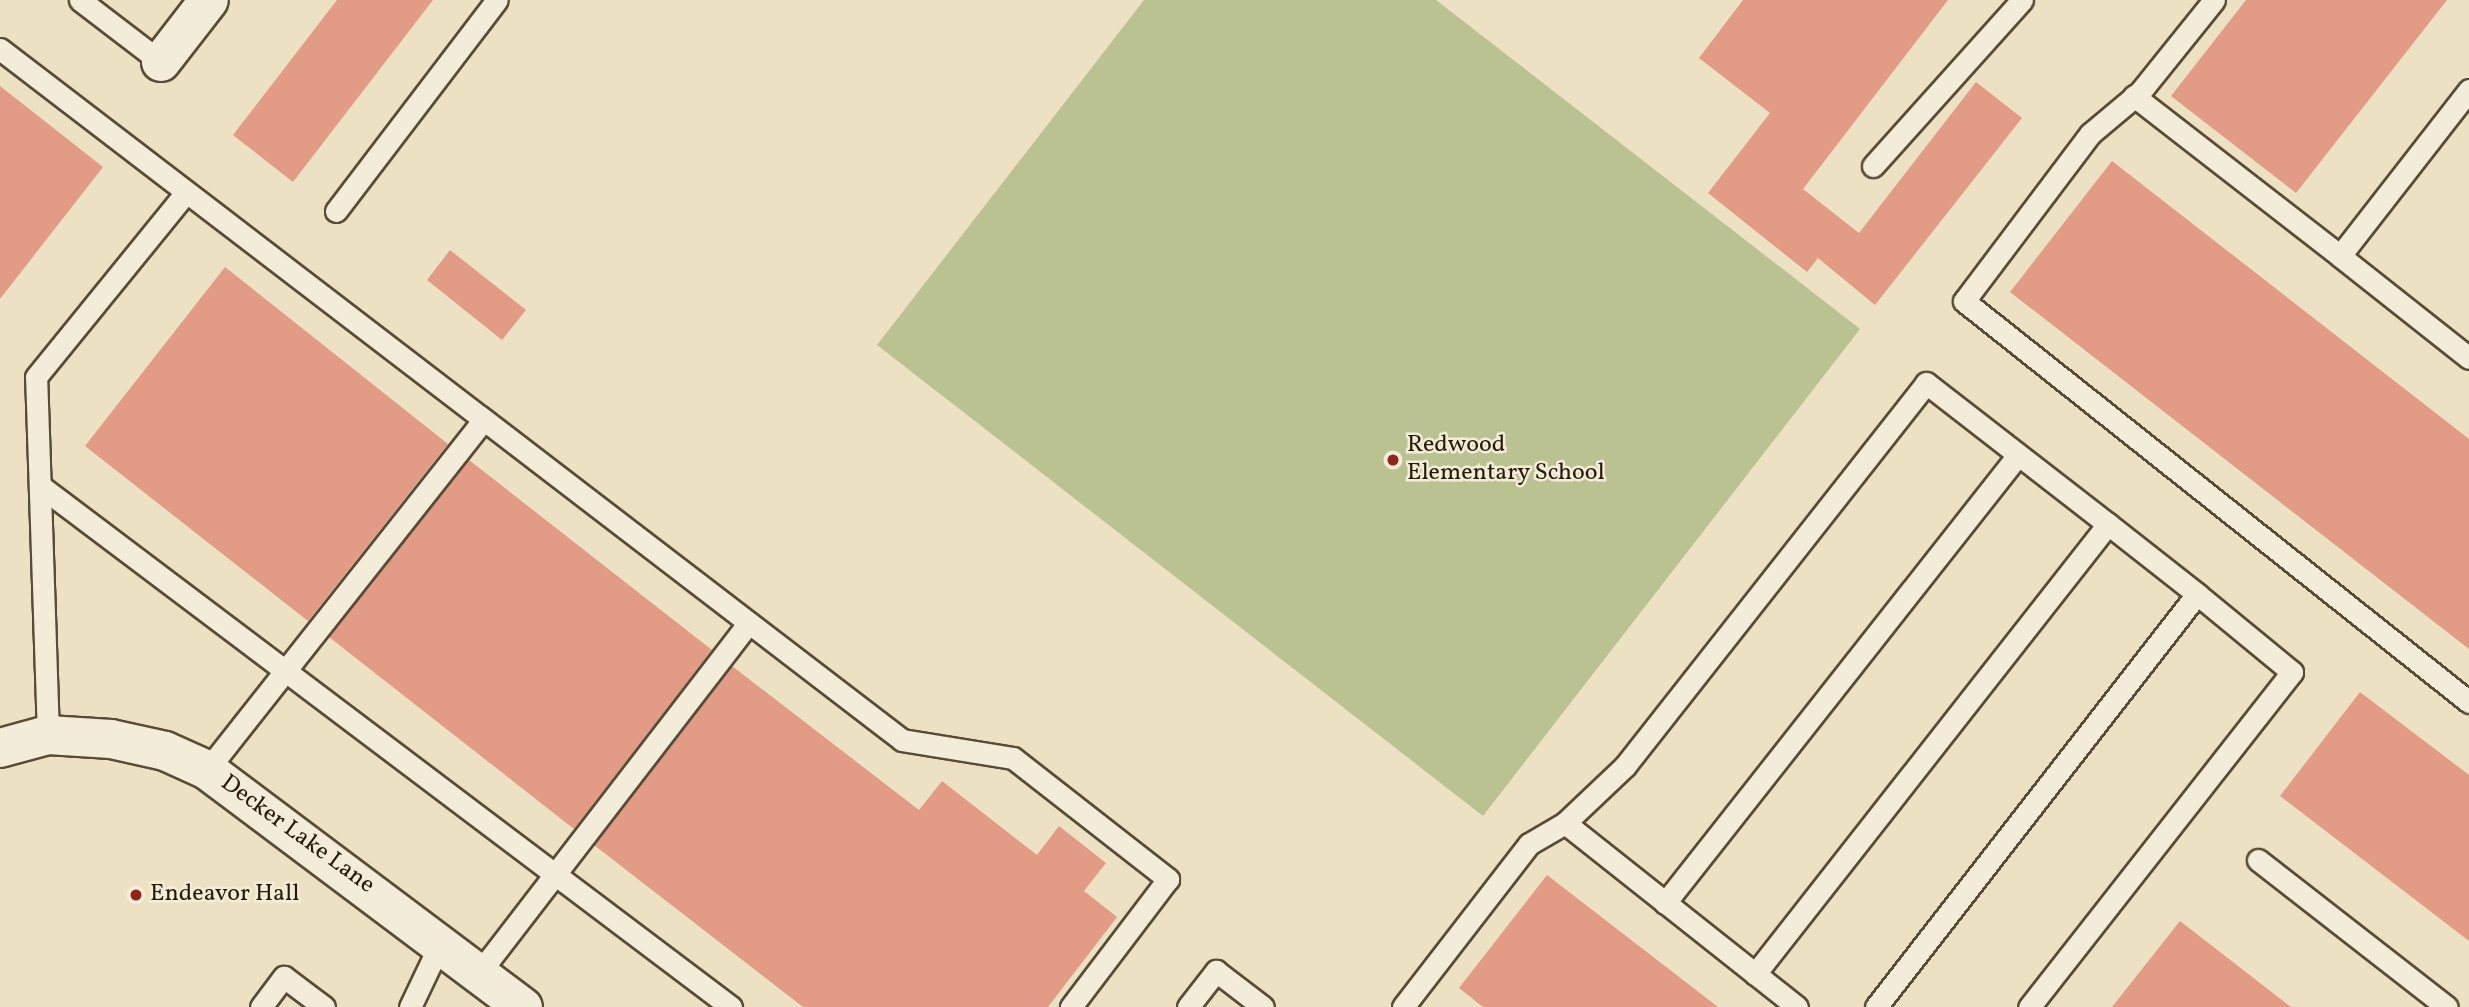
<!DOCTYPE html>
<html>
<head>
<meta charset="utf-8">
<style>
  body { margin:0 }
  #map { position:relative; width:2469px; height:1007px; overflow:hidden; background:#ede1c4; font-family:Vollkorn,serif }
  div>[style] { position:absolute }
  [style*='--x'] { left:calc(var(--x)*1px); top:calc(var(--y)*1px); width:calc(var(--w)*1px); rotate:calc(var(--a)*1deg) }
  .green>* { inset:0; background:#bbc292 }
  .building>* { inset:0; background:#e29b84 }
  .roads { filter:drop-shadow(2px 0 #584c36) drop-shadow(-2px 0 #584c36) drop-shadow(0 2px #584c36) drop-shadow(0 -2px #584c36) }
  .lane>* { height:21px; margin:-10.5px; padding:0 10.5px; transform-origin:10.5px; border-radius:10.5px; background:#f3ecd9 }
  .street>* { height:38px; margin:-19px; padding:0 19px; transform-origin:19px; border-radius:19px; background:#f3ecd9 }
  .dots>* { width:19px; height:19px; translate:-50% -50%; box-sizing:border-box; border:4px solid #f3ecd9; border-radius:50% }
  span { translate:-50% -50%; white-space:nowrap; text-align:center; line-height:1.15; -webkit-text-stroke:5px #f3ecd9; paint-order:stroke }
  .poi-label { font-size:24px; color:#271a06 }
  .left { translate:0 -50%; text-align:left }
  .street-label { font-size:24px; color:#271a06 }
</style>
</head>
<body>
<div id="map">
  <div class="green">
    <div style="clip-path:polygon(1144px 0,1436px 0,1860px 329px,1483px 816px,877px 345px)"></div>
  </div>
  <div class="building">
    <div style="clip-path:polygon(337px 0,433px 0,293px 182px,233px 135px)"></div>
    <div style="clip-path:polygon(1743px 0,1948px 0,1803px 189px,1859px 233px,1976px 82px,2022px 118px,1875px 305px,1818px 258px,1807px 272px,1708px 193px,1770px 113px,1699px 58px)"></div>
    <div style="clip-path:polygon(2246px 0,2447px 0,2296px 193px,2171px 96px)"></div>
    <div style="clip-path:polygon(0 86px,103px 167px,0 299px)"></div>
    <div style="clip-path:polygon(2112px 161px,2469px 439px,2469px 649px,2010px 292px)"></div>
    <div style="clip-path:polygon(450px 250px,526px 310px,502px 340px,427px 280px)"></div>
    <div style="clip-path:polygon(225px 267px,448px 444px,308px 621px,85px 446px)"></div>
    <div style="clip-path:polygon(469px 460px,712px 650px,574px 829px,329px 637px)"></div>
    <div style="clip-path:polygon(732px 666px,919px 810px,942px 781px,1037px 855px,1059px 826px,1106px 863px,1084px 891px,1117px 917px,1048px 1007px,803px 1007px,594px 845px)"></div>
    <div style="clip-path:polygon(2360px 692px,2469px 775px,2469px 941px,2280px 796px)"></div>
    <div style="clip-path:polygon(1547px 875px,1718px 1007px,1483px 1007px,1459px 988px)"></div>
    <div style="clip-path:polygon(2180px 921px,2291px 1007px,2112px 1007px)"></div>
  </div>
  <div class="roads">
    <div class="lane">
      <div style="--x:80;--y:0;--w:102;--a:37.4"></div>
      <div style="--x:2214;--y:0;--w:118;--a:128.8"></div>
      <div style="--x:2140;--y:92;--w:65;--a:140"></div>
      <div style="--x:2090;--y:134;--w:209;--a:127"></div>
      <div style="--x:1964;--y:301;--w:645;--a:38.45"></div>
      <div style="--x:0;--y:49;--w:1136;--a:37.45"></div>
      <div style="--x:902;--y:740;--w:112;--a:9.2"></div>
      <div style="--x:1013;--y:758;--w:197;--a:38"></div>
      <div style="--x:1168;--y:879;--w:161;--a:127.2"></div>
      <div style="--x:2469;--y:90;--w:210;--a:127.9"></div>
      <div style="--x:2340;--y:256;--w:164;--a:38.3"></div>
      <div style="--x:2134;--y:96;--w:261;--a:37.8"></div>
      <div style="--x:1873;--y:166;--w:223;--a:-48.1"></div>
      <div style="--x:336;--y:211;--w:265;--a:-52.7"></div>
      <div style="--x:43;--y:488;--w:862;--a:37.03"></div>
      <div style="--x:48;--y:735;--w:358;--a:-91.9"></div>
      <div style="--x:36;--y:377;--w:235;--a:-50.9"></div>
      <div style="--x:207;--y:770;--w:445;--a:-51.7"></div>
      <div style="--x:1565;--y:823;--w:83;--a:-43.5"></div>
      <div style="--x:1625;--y:766;--w:487;--a:-51.8"></div>
      <div style="--x:1926;--y:383;--w:230;--a:37.8"></div>
      <div style="--x:2258;--y:860;--w:239;--a:37.9"></div>
      <div style="--x:1665;--y:903;--w:570;--a:-51.76"></div>
      <div style="--x:479;--y:973;--w:442;--a:-52.4"></div>
      <div style="--x:1755;--y:974;--w:572;--a:-51.89"></div>
      <div style="--x:2108;--y:524;--w:113;--a:38.2"></div>
      <div style="--x:261;--y:1007;--w:38;--a:-53"></div>
      <div style="--x:284;--y:977;--w:50;--a:36.9"></div>
      <div style="--x:410;--y:1007;--w:72;--a:-64.5"></div>
      <div style="--x:1188;--y:1007;--w:46;--a:-52.1"></div>
      <div style="--x:1216;--y:971;--w:59;--a:37.5"></div>
      <div style="--x:1403;--y:1007;--w:206;--a:-52.3"></div>
      <div style="--x:1529;--y:844;--w:42;--a:-30.3"></div>
      <div style="--x:1565;--y:823;--w:296;--a:38.4"></div>
      <div style="--x:1876;--y:1007;--w:523;--a:-52.14"></div>
      <div style="--x:2197;--y:594;--w:123;--a:39.4"></div>
      <div style="--x:2292;--y:672;--w:426;--a:128.1"></div>
    </div>
    <div class="street">
      <div style="--x:161;--y:62;--w:78;--a:-52.3"></div>
      <div style="--x:0;--y:748;--w:50;--a:-15.2"></div>
      <div style="--x:48;--y:735;--w:63;--a:3.6"></div>
      <div style="--x:111;--y:739;--w:55;--a:12.5"></div>
      <div style="--x:165;--y:751;--w:46;--a:24.3"></div>
      <div style="--x:207;--y:770;--w:395;--a:36.9"></div>
    </div>
  </div>
  <div class="dots">
    <div style="left:1393px;top:460px;background:#8f2418"></div>
    <div style="left:136px;top:895px;background:#8f2418"></div>
  </div>
  <div class="poi-label">
    <span class="left" style="left:1407px;top:460px">Redwood<br>Elementary School</span>
    <span class="left" style="left:150px;top:895px">Endeavor Hall</span>
  </div>
  <div class="street-label">
    <span style="left:297px;top:835px;rotate:36deg">Decker Lake Lane</span>
  </div>
</div>
</body>
</html>
